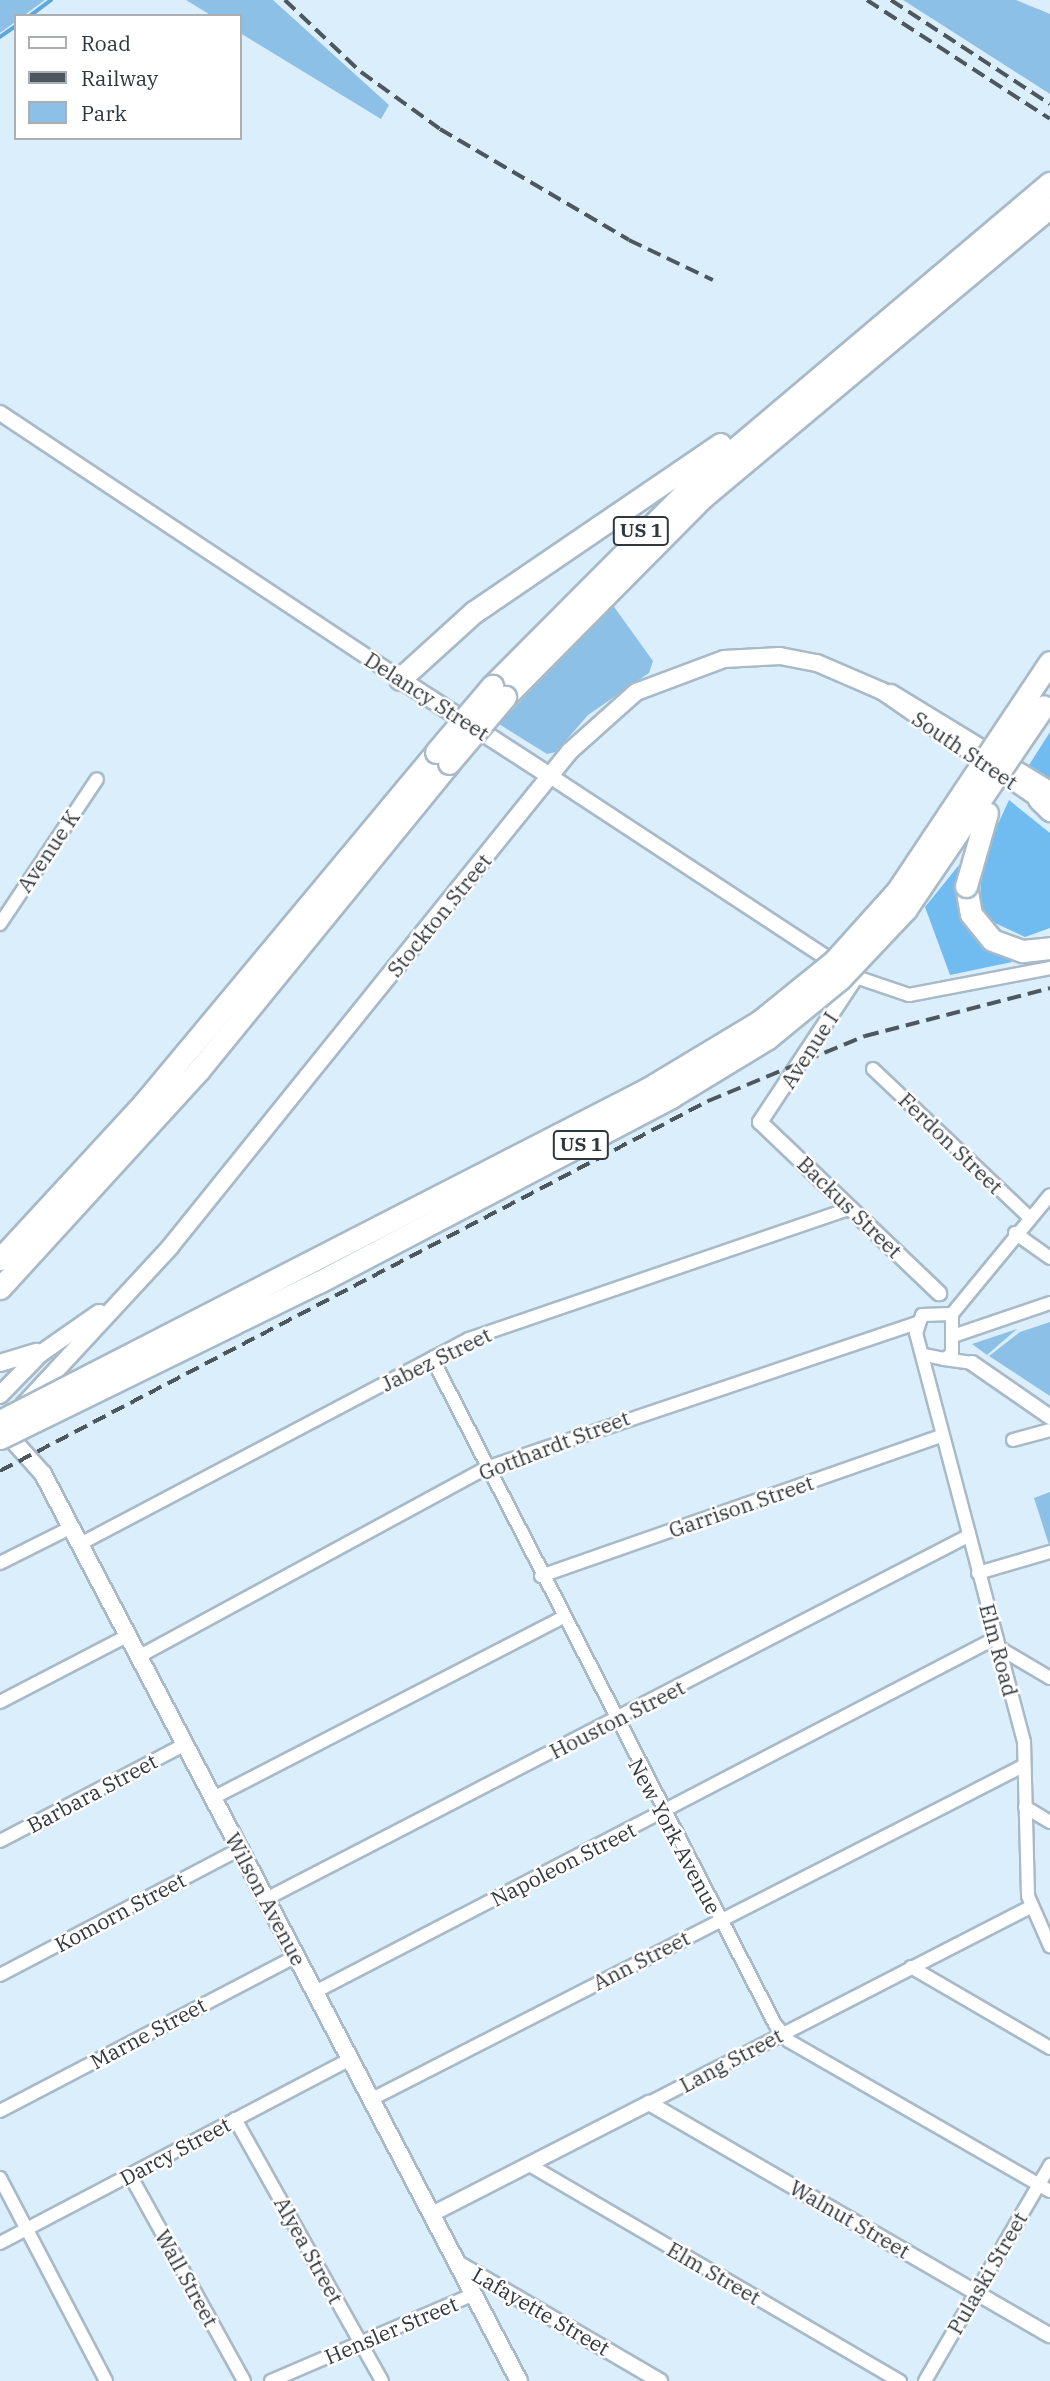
<!DOCTYPE html>
<html>
<head>
<meta charset="utf-8">
<style>
  body { margin:0 }
  #map { position:relative; width:1050px; height:2381px; overflow:hidden; background:#dbeefc; font-family:"IBM Plex Serif",serif }
  div>[style] { position:absolute }
  [style*='--x'] { left:calc(var(--x)*1px); top:calc(var(--y)*1px); width:calc(var(--w)*1px); rotate:calc(var(--a)*1deg) }
  .green>* { inset:0; background:#8dc0e6 }
  .forest>* { inset:0; background:#70bcf1 }
  .stream>* { height:3.5px; margin:-1.75px; padding:0 1.75px; transform-origin:1.75px; border-radius:1.75px; background:#5ca7db }
  .roads { filter:drop-shadow(2px 0 #a8bac7) drop-shadow(-2px 0 #a8bac7) drop-shadow(0 2px #a8bac7) drop-shadow(0 -2px #a8bac7) }
  .minor>* { height:12px; margin:-6px; padding:0 6px; transform-origin:6px; border-radius:6px; background:#fff }
  .tertiary>* { height:14px; margin:-7px; padding:0 7px; transform-origin:7px; border-radius:7px; background:#fff }
  .secondary>* { height:16px; margin:-8px; padding:0 8px; transform-origin:8px; border-radius:8px; background:#fff }
  .motorway>* { height:21px; margin:-10.5px; padding:0 10.5px; transform-origin:10.5px; border-radius:10.5px; background:#fff }
  .rail>* { height:3.5px; margin-top:-1.75px; transform-origin:0; background:repeating-linear-gradient(90deg,#4d575e 0 14px,transparent 0 21px) }
  .bridges { filter:drop-shadow(2px 0 #a8bac7) drop-shadow(-2px 0 #a8bac7) drop-shadow(0 2px #a8bac7) drop-shadow(0 -2px #a8bac7) }
  .motorway-bridge>* { height:21px; margin:-10.5px; padding:0 10.5px; transform-origin:10.5px; border-radius:10.5px; background:#fff }
  span { translate:-50% -50%; white-space:nowrap; text-align:center; line-height:1.15; -webkit-text-stroke:5px #fff; paint-order:stroke }
  .shield-label span { padding:2px 5px; background:#fff; border:2px solid; border-radius:5px; -webkit-text-stroke-width:0 }
  .shield-label { font-size:19px; color:#30383d; font-weight:700 }
  .street-label { font-size:21px; color:#30383d }
  .legend { position:absolute; left:14px; top:14px; width:228px; height:126px; box-sizing:border-box; background:#fff; border:2px solid #acafb1; margin:0; padding:9px 12px; list-style:none; font-size:21px; color:#30383d }
  .legend li { display:flex; align-items:center; gap:14px; height:35px }
  .legend b { width:35px; border:2px solid #acafb1 }
</style>
</head>
<body>
<div id="map">
  <div class="green">
    <div style="clip-path:polygon(0 0,45px 0,0 33px)"></div>
    <div style="clip-path:polygon(186px 0,273px 0,389px 105px,381px 119px,240px 33px,240px 16px,212px 16px)"></div>
    <div style="clip-path:polygon(903px 0,1016px 0,1050px 14px,1050px 94px)"></div>
    <div style="clip-path:polygon(612px 604px,653px 661px,649px 673px,588px 715px,556px 752px,547px 754px,499px 724px)"></div>
    <div style="clip-path:polygon(1050px 1322px,1050px 1396px,989px 1356px,1020px 1332px)"></div>
    <div style="clip-path:polygon(1017px 1329px,987px 1355px,972px 1344px)"></div>
    <div style="clip-path:polygon(1050px 1492px,1050px 1548px,1034px 1498px)"></div>
  </div>
  <div class="forest">
    <div style="clip-path:polygon(1050px 732px,1050px 778px,1029px 765px)"></div>
    <div style="clip-path:polygon(1009px 800px,1050px 833px,1050px 928px,1025px 937px,980px 916px,981px 861px)"></div>
    <div style="clip-path:polygon(959px 865px,956px 900px,965px 922px,1012px 962px,950px 975px,925px 907px)"></div>
  </div>
  <div class="stream">
    <div style="--x:30;--y:16;--w:26;--a:-37"></div>
    <div style="--x:0;--y:37;--w:19;--a:-35"></div>
  </div>
  <div class="roads">
    <div class="minor">
      <div style="--x:0;--y:924;--w:174;--a:-56.2"></div>
      <div style="--x:856;--y:977;--w:56;--a:18.8"></div>
      <div style="--x:909;--y:995;--w:144;--a:-10.8"></div>
      <div style="--x:873;--y:1069;--w:215;--a:43.5"></div>
      <div style="--x:1015;--y:1233;--w:43;--a:35.5"></div>
      <div style="--x:952;--y:1314;--w:154;--a:-50.5"></div>
      <div style="--x:956;--y:1335;--w:99;--a:-18.8"></div>
      <div style="--x:925;--y:1355;--w:19;--a:12"></div>
      <div style="--x:944;--y:1359;--w:9;--a:-32"></div>
      <div style="--x:952;--y:1354;--w:40;--a:-90"></div>
      <div style="--x:952;--y:1314;--w:30;--a:178"></div>
      <div style="--x:922;--y:1315;--w:19;--a:108"></div>
      <div style="--x:916;--y:1333;--w:423;--a:75.2"></div>
      <div style="--x:1024;--y:1742;--w:154;--a:88.5"></div>
      <div style="--x:1028;--y:1896;--w:55;--a:66.3"></div>
      <div style="--x:432;--y:1358;--w:749;--a:62.75"></div>
      <div style="--x:775;--y:2024;--w:22;--a:51"></div>
      <div style="--x:789;--y:2041;--w:301;--a:29.9"></div>
      <div style="--x:944;--y:1359;--w:28;--a:8"></div>
      <div style="--x:1013;--y:1440;--w:38;--a:-15"></div>
      <div style="--x:80;--y:1544;--w:440;--a:-27.8"></div>
      <div style="--x:469;--y:1339;--w:404;--a:-18.9"></div>
      <div style="--x:0;--y:1563;--w:78;--a:-26.6"></div>
      <div style="--x:978;--y:1573;--w:75;--a:-16.3"></div>
      <div style="--x:541;--y:1576;--w:424;--a:-19.3"></div>
      <div style="--x:1001;--y:1649;--w:57;--a:30.6"></div>
      <div style="--x:138;--y:1657;--w:396;--a:-28.5"></div>
      <div style="--x:486;--y:1468;--w:455;--a:-18.6"></div>
      <div style="--x:0;--y:1702;--w:143;--a:-27.5"></div>
      <div style="--x:213;--y:1798;--w:394;--a:-27.3"></div>
      <div style="--x:1025;--y:1807;--w:29;--a:31"></div>
      <div style="--x:0;--y:1841;--w:208;--a:-27.6"></div>
      <div style="--x:266;--y:1899;--w:788;--a:-27.35"></div>
      <div style="--x:911;--y:1967;--w:161;--a:30.2"></div>
      <div style="--x:0;--y:1975;--w:271;--a:-27.7"></div>
      <div style="--x:315;--y:1992;--w:768;--a:-27.47"></div>
      <div style="--x:372;--y:2099;--w:731;--a:-27.09"></div>
      <div style="--x:649;--y:2103;--w:428;--a:-27.2"></div>
      <div style="--x:0;--y:2111;--w:334;--a:-27.6"></div>
      <div style="--x:235;--y:2119;--w:300;--a:60.7"></div>
      <div style="--x:528;--y:2164;--w:431;--a:30.3"></div>
      <div style="--x:130;--y:2175;--w:235;--a:61"></div>
      <div style="--x:0;--y:2178;--w:229;--a:62.4"></div>
      <div style="--x:0;--y:2243;--w:395;--a:-27.7"></div>
      <div style="--x:271;--y:2381;--w:221;--a:-23.2"></div>
      <div style="--x:925;--y:2381;--w:250;--a:-59.9"></div>
    </div>
    <div class="tertiary">
      <div style="--x:0;--y:413;--w:480;--a:33.6"></div>
      <div style="--x:550;--y:776;--w:366;--a:33.3"></div>
      <div style="--x:856;--y:977;--w:174;--a:123.5"></div>
      <div style="--x:760;--y:1122;--w:248;--a:43.7"></div>
      <div style="--x:972;--y:1363;--w:95;--a:34.7"></div>
      <div style="--x:432;--y:2214;--w:244;--a:-27.1"></div>
      <div style="--x:649;--y:2103;--w:463;--a:30.1"></div>
      <div style="--x:458;--y:2263;--w:234;--a:30.3"></div>
    </div>
    <div class="secondary">
      <div style="--x:400;--y:679;--w:179;--a:32.9"></div>
      <div style="--x:891;--y:693;--w:186;--a:31.4"></div>
      <div style="--x:0;--y:1363;--w:38;--a:-17"></div>
      <div style="--x:0;--y:1395;--w:57;--a:-45.7"></div>
      <div style="--x:40;--y:1354;--w:72;--a:-34.8"></div>
      <div style="--x:23;--y:1406;--w:217;--a:-47.2"></div>
      <div style="--x:170;--y:1247;--w:637;--a:-51.12"></div>
      <div style="--x:570;--y:751;--w:89;--a:-41.8"></div>
      <div style="--x:636;--y:692;--w:94;--a:-20.6"></div>
      <div style="--x:724;--y:659;--w:56;--a:-3.1"></div>
      <div style="--x:780;--y:656;--w:38;--a:11"></div>
      <div style="--x:817;--y:663;--w:71;--a:23.3"></div>
      <div style="--x:882;--y:691;--w:199;--a:34.6"></div>
      <div style="--x:2;--y:1428;--w:62;--a:48.3"></div>
      <div style="--x:43;--y:1474;--w:1024;--a:62.31"></div>
    </div>
    <div class="motorway">
      <div style="--x:400;--y:679;--w:100;--a:-42.2"></div>
      <div style="--x:474;--y:612;--w:298;--a:-34.3"></div>
      <div style="--x:492;--y:686;--w:284;--a:-45.1"></div>
      <div style="--x:692;--y:485;--w:468;--a:-40.2"></div>
      <div style="--x:505;--y:697;--w:280;--a:-45.3"></div>
      <div style="--x:702;--y:498;--w:454;--a:-39.9"></div>
      <div style="--x:1039;--y:799;--w:16;--a:45"></div>
      <div style="--x:966;--y:886;--w:28;--a:80"></div>
      <div style="--x:971;--y:914;--w:33;--a:51"></div>
      <div style="--x:992;--y:940;--w:33;--a:20"></div>
      <div style="--x:1023;--y:951;--w:27;--a:-6"></div>
      <div style="--x:0;--y:1259;--w:211;--a:-47.3"></div>
      <div style="--x:143;--y:1104;--w:458;--a:-50.2"></div>
      <div style="--x:0;--y:1288;--w:295;--a:-47.6"></div>
      <div style="--x:199;--y:1070;--w:396;--a:-50.8"></div>
    </div>
  </div>
  <div class="rail">
    <div style="--x:285;--y:0;--w:105;--a:43.5"></div>
    <div style="--x:361;--y:72;--w:97;--a:35.8"></div>
    <div style="--x:440;--y:129;--w:219;--a:30.4"></div>
    <div style="--x:629;--y:240;--w:93;--a:25.5"></div>
    <div style="--x:867;--y:0;--w:218;--a:33"></div>
    <div style="--x:891;--y:0;--w:190;--a:33.2"></div>
    <div style="--x:0;--y:1471;--w:799;--a:-27.59"></div>
    <div style="--x:708;--y:1101;--w:170;--a:-22.5"></div>
    <div style="--x:865;--y:1036;--w:191;--a:-14.5"></div>
  </div>
  <div class="bridges">
    <div class="motorway-bridge">
      <div style="--x:436;--y:752;--w:87;--a:-49.7"></div>
      <div style="--x:449;--y:763;--w:87;--a:-49.7"></div>
      <div style="--x:966;--y:886;--w:76;--a:-74"></div>
      <div style="--x:0;--y:1421;--w:727;--a:-27.16"></div>
      <div style="--x:647;--y:1089;--w:132;--a:-31"></div>
      <div style="--x:760;--y:1021;--w:95;--a:-39"></div>
      <div style="--x:834;--y:961;--w:94;--a:-48"></div>
      <div style="--x:897;--y:891;--w:275;--a:-56.3"></div>
      <div style="--x:0;--y:1438;--w:355;--a:-26.1"></div>
      <div style="--x:319;--y:1282;--w:398;--a:-27.7"></div>
      <div style="--x:671;--y:1097;--w:114;--a:-31.3"></div>
      <div style="--x:768;--y:1038;--w:94;--a:-39.4"></div>
      <div style="--x:841;--y:978;--w:95;--a:-46.7"></div>
      <div style="--x:906;--y:909;--w:245;--a:-55.8"></div>
    </div>
  </div>
  <div class="shield-label">
    <span style="left:641px;top:531px">US 1</span>
    <span style="left:581px;top:1145px">US 1</span>
  </div>
  <div class="street-label">
    <span style="left:427px;top:696px;rotate:33deg">Delancy Street</span>
    <span style="left:965px;top:750px;rotate:34deg">South Street</span>
    <span style="left:48px;top:851px;rotate:-56deg">Avenue K</span>
    <span style="left:439px;top:915px;rotate:-51deg">Stockton Street</span>
    <span style="left:809px;top:1050px;rotate:-57deg">Avenue I</span>
    <span style="left:951px;top:1143px;rotate:44deg">Ferdon Street</span>
    <span style="left:850px;top:1207px;rotate:44deg">Backus Street</span>
    <span style="left:436px;top:1359px;rotate:-26deg">Jabez Street</span>
    <span style="left:554px;top:1445px;rotate:-21deg">Gotthardt Street</span>
    <span style="left:741px;top:1506px;rotate:-19deg">Garrison Street</span>
    <span style="left:999px;top:1650px;rotate:75deg">Elm Road</span>
    <span style="left:617px;top:1719px;rotate:-27deg">Houston Street</span>
    <span style="left:92px;top:1793px;rotate:-28deg">Barbara Street</span>
    <span style="left:675px;top:1836px;rotate:62deg">New York Avenue</span>
    <span style="left:563px;top:1864px;rotate:-27deg">Napoleon Street</span>
    <span style="left:266px;top:1899px;rotate:62deg">Wilson Avenue</span>
    <span style="left:120px;top:1912px;rotate:-28deg">Komorn Street</span>
    <span style="left:641px;top:1960px;rotate:-27deg">Ann Street</span>
    <span style="left:148px;top:2033px;rotate:-28deg">Marne Street</span>
    <span style="left:731px;top:2060px;rotate:-28deg">Lang Street</span>
    <span style="left:175px;top:2151px;rotate:-28deg">Darcy Street</span>
    <span style="left:850px;top:2219px;rotate:30deg">Walnut Street</span>
    <span style="left:309px;top:2250px;rotate:61deg">Alyea Street</span>
    <span style="left:714px;top:2273px;rotate:30deg">Elm Street</span>
    <span style="left:987px;top:2273px;rotate:-60deg">Pulaski Street</span>
    <span style="left:187px;top:2278px;rotate:61deg">Wall Street</span>
    <span style="left:541px;top:2311px;rotate:30deg">Lafayette Street</span>
    <span style="left:391px;top:2330px;rotate:-23deg">Hensler Street</span>
  </div>
  <ul class="legend">
  <li><b style="height:9px;background:#fff"></b>Road</li>
  <li><b style="height:9px;background:#4d575e"></b>Railway</li>
  <li><b style="height:19px;background:#8dc0e6"></b>Park</li>
  </ul>
</div>
</body>
</html>
